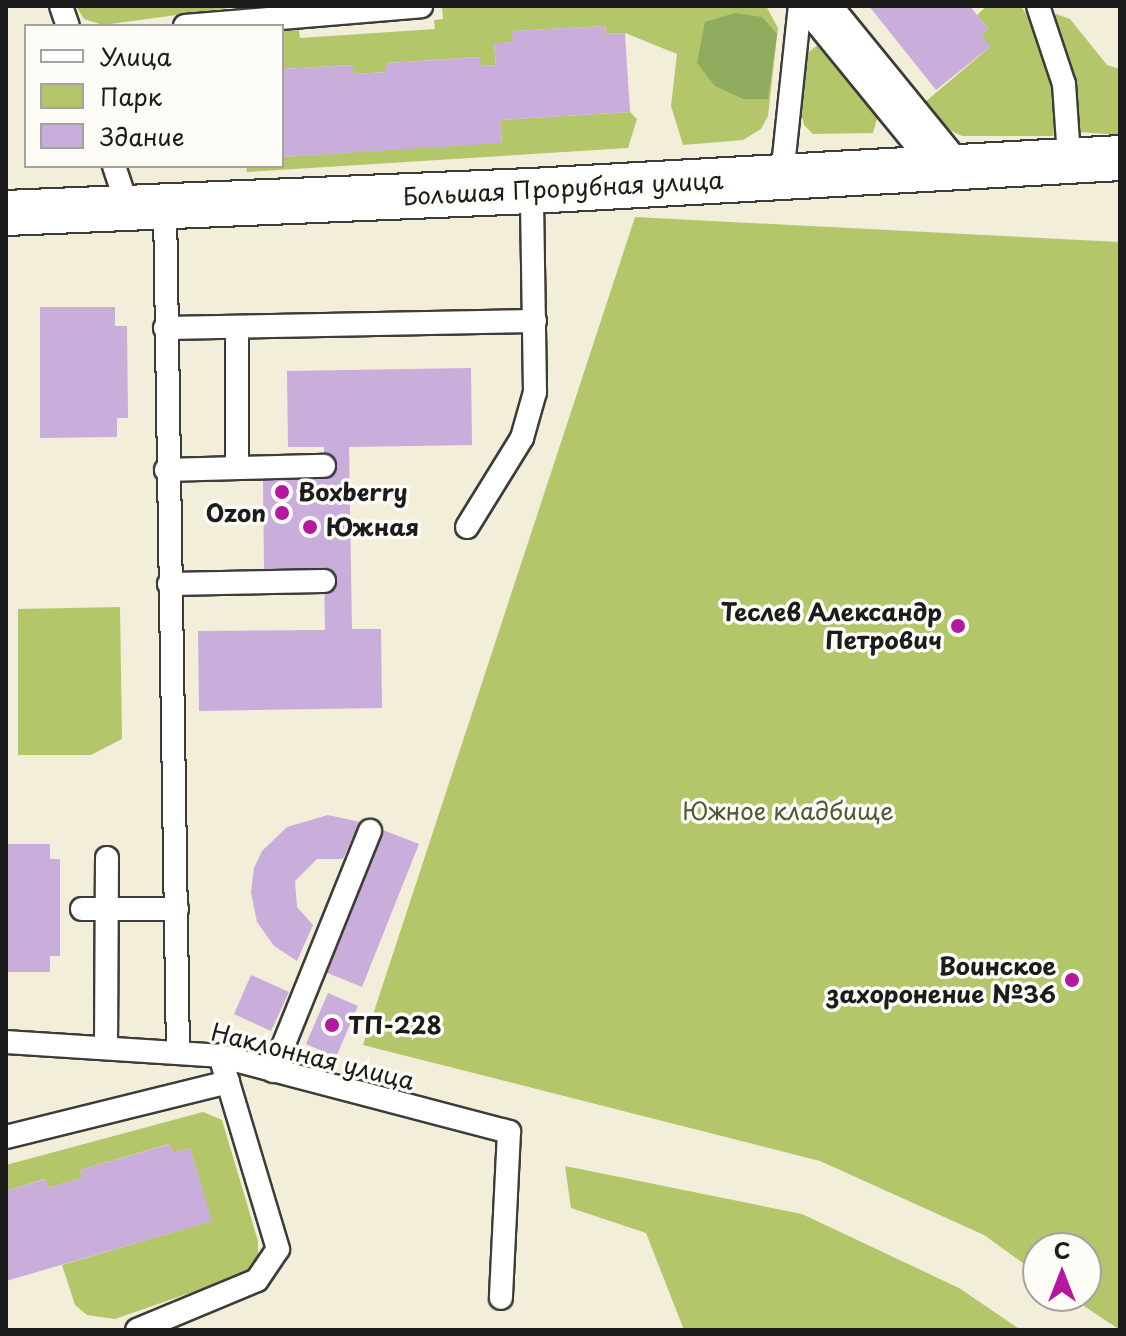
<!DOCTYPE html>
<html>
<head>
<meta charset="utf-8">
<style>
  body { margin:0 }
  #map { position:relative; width:1126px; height:1336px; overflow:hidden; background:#f2eed9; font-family:"Playpen Sans",sans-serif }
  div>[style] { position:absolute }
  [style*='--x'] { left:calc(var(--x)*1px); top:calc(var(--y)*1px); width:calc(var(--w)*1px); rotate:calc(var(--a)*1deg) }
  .green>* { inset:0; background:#b4c66a }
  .forest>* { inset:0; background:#8fab5e }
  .building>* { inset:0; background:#c9addb }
  .roads { filter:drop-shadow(2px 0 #3c3c38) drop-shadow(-2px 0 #3c3c38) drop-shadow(0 2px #3c3c38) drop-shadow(0 -2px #3c3c38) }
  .service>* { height:22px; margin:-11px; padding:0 11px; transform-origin:11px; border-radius:11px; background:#fff }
  .minor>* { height:44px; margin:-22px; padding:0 22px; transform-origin:22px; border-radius:22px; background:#fff }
  .dots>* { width:22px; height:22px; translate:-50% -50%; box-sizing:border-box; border:4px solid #fdfcf7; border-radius:50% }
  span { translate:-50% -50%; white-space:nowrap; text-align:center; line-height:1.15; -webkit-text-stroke:7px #fdfcf7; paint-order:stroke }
  .street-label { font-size:24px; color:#1c1c1c }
  .poi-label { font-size:24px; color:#1c1c1c; font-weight:700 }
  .left { translate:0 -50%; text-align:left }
  .right { translate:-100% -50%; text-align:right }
  .park-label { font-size:24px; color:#515837 }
  .frame { position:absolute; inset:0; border:8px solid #1c1c1c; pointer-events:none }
  .legend { position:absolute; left:24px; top:24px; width:260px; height:144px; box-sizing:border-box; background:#fdfcf7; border:2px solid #a3a29f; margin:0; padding:10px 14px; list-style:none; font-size:24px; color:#1c1c1c }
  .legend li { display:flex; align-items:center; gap:16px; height:40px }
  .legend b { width:40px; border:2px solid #a3a29f }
  .north { position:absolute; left:1022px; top:1232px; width:80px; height:80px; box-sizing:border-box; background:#fdfcf7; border:2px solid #a3a29f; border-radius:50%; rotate:0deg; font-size:22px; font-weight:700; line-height:32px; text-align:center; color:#1c1c1c }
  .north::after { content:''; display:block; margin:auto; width:28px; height:36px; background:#b5179e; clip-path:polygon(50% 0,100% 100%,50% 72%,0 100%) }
</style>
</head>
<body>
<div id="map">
  <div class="green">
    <div style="clip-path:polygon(76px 6px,243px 6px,103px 25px,84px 19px)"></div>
    <div style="clip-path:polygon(442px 6px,766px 6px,778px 28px,768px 116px,761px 129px,743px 140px,683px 145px,671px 106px,677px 54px,625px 33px,606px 34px,605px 26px,513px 31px,513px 42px,494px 44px,496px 65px,480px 66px,479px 57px,386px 63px,386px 72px,353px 74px,352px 65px,282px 69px,282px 31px,299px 30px,300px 38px,435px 29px,434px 20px,443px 19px)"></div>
    <div style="clip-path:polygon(987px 6px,1021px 6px,1045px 45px,1058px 118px,1053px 136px,962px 136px,947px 129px,925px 102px,990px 47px,981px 35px,988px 29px,977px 15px)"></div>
    <div style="clip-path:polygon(1056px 14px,1070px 19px,1107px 65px,1120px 69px,1120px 135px,1080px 132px,1052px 21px)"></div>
    <div style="clip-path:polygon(819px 44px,838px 54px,878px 115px,873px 133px,813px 134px,804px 125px,800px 109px,805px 55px)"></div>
    <div style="clip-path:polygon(630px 112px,637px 119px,628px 148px,247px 172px,246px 166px,282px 166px,282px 157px,502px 142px,500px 120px)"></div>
    <div style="clip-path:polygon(635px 217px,1120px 242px,1120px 1330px,1069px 1296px,1086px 1296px,1086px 1248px,1038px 1248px,1038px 1274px,984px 1235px,820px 1161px,363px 1045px)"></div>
    <div style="clip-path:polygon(120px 607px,122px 739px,91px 755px,18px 755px,18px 609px)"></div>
    <div style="clip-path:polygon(203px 1112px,222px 1120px,258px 1241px,258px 1263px,247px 1273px,115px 1319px,87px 1315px,75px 1305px,62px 1265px,211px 1221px,190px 1148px,173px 1153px,169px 1144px,80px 1170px,82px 1178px,48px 1188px,45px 1179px,6px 1191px,6px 1165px)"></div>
    <div style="clip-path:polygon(565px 1166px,802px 1214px,959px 1288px,1021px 1330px,684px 1330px,646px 1233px,571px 1208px)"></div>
  </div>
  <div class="forest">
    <div style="clip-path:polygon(735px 13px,762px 17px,777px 34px,768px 99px,743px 99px,715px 86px,697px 63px,705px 22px)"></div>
  </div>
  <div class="building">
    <div style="clip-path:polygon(869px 6px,970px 6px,988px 29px,981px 35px,991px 46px,936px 90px)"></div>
    <div style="clip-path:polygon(605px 26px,606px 34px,625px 33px,630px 112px,500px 120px,502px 143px,282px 157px,282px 69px,353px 65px,353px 74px,386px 72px,386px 63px,480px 57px,480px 66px,496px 65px,494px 43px,513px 42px,512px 31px)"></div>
    <div style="clip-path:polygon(40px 307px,115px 307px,115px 326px,127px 326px,128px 418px,117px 418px,117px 437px,40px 438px)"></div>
    <div style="clip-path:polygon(471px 368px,472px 445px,349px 447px,352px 629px,381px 629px,382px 708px,199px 711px,198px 631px,325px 630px,324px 569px,264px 570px,263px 478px,324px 477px,324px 447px,288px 447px,287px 371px)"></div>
    <div style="clip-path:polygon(328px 815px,360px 822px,343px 859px,317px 859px,295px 881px,297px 907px,313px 925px,297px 961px,274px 946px,257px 922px,251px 892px,254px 868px,262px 851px,287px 827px)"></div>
    <div style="clip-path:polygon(383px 830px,419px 844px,362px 987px,325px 972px)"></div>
    <div style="clip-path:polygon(6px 844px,50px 844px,50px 859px,60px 859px,60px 956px,50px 956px,50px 972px,6px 972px)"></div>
    <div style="clip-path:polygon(251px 975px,289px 992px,271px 1031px,234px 1014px)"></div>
    <div style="clip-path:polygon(328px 993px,358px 1006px,336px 1057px,306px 1044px)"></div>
    <div style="clip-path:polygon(170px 1144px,173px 1153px,190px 1148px,212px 1221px,6px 1281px,6px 1191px,46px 1179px,48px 1188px,82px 1178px,80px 1170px)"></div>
  </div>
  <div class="roads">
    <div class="service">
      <div style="--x:61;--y:6;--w:21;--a:71"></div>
      <div style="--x:1038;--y:6;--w:82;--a:71.6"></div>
      <div style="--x:1064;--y:84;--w:74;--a:86.1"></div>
      <div style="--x:185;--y:26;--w:237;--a:-4.8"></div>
      <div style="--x:114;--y:166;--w:44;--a:71.6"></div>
      <div style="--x:782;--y:176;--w:171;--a:-84"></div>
      <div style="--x:165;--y:207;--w:845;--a:89.12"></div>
      <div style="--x:237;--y:327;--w:141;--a:90"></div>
      <div style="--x:165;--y:328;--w:370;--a:-1.1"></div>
      <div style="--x:166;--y:470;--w:158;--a:-1.5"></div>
      <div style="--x:467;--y:527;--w:105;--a:-58.3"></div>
      <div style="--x:522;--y:438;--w:48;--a:-74.2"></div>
      <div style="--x:535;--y:392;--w:201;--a:-90.9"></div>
      <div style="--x:169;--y:584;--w:155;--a:-1.1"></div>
      <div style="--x:82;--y:909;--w:95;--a:0"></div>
      <div style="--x:6;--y:1042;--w:214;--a:3.7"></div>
      <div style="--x:220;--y:1056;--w:299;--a:14.7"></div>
      <div style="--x:509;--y:1132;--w:166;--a:92.8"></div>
      <div style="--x:106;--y:1048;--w:190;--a:-89.7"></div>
      <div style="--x:273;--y:1071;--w:259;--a:-68"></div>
      <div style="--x:6;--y:1137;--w:229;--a:-13.9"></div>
      <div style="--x:137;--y:1330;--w:130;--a:-22.6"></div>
      <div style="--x:257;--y:1280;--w:37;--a:-56"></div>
      <div style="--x:278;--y:1249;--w:202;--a:-106.7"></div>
    </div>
    <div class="minor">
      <div style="--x:817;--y:6;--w:204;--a:50.8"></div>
      <div style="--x:6;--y:213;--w:526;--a:-2.4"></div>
      <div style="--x:532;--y:191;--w:589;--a:-3.21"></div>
    </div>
  </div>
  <div class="dots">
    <div style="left:282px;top:492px;background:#b5179e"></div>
    <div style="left:282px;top:513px;background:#b5179e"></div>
    <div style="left:310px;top:527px;background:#b5179e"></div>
    <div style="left:958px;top:626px;background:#b5179e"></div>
    <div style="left:1072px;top:980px;background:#b5179e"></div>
    <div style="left:332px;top:1025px;background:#b5179e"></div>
  </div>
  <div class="street-label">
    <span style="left:563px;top:188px;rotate:-3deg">Большая Прорубная улица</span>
    <span style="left:313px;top:1056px;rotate:14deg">Наклонная улица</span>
  </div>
  <div class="poi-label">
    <span class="left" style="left:298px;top:492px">Boxberry</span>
    <span class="right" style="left:266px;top:513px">Ozon</span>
    <span class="left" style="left:326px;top:527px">Южная</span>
    <span class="right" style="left:942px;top:626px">Теслев Александр<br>Петрович</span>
    <span class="right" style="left:1056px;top:980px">Воинское<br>захоронение №36</span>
    <span class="left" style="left:348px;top:1025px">ТП-228</span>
  </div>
  <div class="park-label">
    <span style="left:788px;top:811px">Южное кладбище</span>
  </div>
  <div class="frame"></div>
  <ul class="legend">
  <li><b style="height:10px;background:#fff"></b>Улица</li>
  <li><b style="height:22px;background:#b4c66a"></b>Парк</li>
  <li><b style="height:22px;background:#c9addb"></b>Здание</li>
  </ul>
  <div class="north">С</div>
</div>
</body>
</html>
